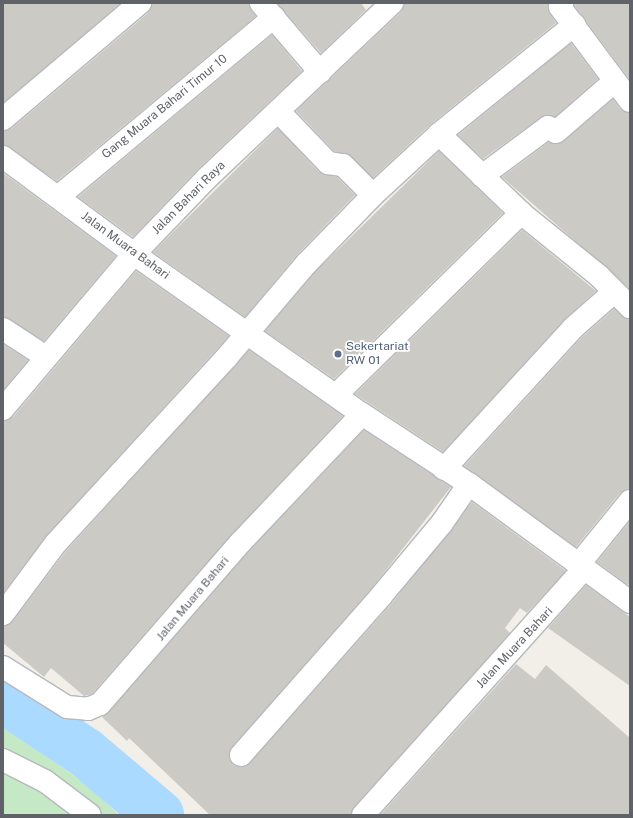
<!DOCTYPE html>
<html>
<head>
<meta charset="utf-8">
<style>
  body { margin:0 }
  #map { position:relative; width:633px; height:818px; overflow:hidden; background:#f1efe8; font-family:"Public Sans",sans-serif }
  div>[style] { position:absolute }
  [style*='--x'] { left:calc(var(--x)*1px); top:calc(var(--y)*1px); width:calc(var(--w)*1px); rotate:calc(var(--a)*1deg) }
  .green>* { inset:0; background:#c5e8c5 }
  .water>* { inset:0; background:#aadaff }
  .river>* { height:50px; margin:-25px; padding:0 25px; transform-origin:25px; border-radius:25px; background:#aadaff }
  .building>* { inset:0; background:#cccac5 }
  .roads { filter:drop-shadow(1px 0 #b5b8bc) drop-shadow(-1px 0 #b5b8bc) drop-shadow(0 1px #b5b8bc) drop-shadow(0 -1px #b5b8bc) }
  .minor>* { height:22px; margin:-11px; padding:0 11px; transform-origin:11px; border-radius:11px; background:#fff }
  .dots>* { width:11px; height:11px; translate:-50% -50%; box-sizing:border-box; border:2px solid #fff; border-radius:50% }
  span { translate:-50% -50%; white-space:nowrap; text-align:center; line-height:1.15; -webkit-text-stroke:3.5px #fff; paint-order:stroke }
  .street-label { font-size:12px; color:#5f6368 }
  .service-label { font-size:12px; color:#4e5e75 }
  .left { translate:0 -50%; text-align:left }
  .frame { position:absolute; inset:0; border:4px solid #5f6368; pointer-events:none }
</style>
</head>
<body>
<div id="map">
  <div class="green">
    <div style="clip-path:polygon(3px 724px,92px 789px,119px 815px,3px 815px)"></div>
  </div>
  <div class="water">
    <div style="clip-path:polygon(3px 685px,45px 712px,107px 740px,77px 770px,32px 731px,3px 716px)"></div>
  </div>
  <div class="river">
    <div style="--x:3;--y:698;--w:100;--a:33.5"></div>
    <div style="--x:86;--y:753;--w:96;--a:40.3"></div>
  </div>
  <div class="building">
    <div style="clip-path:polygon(3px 3px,121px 3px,3px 103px)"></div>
    <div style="clip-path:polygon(152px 3px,249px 3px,256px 16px,57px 181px,3px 145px,3px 131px,11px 129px,148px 13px)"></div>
    <div style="clip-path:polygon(277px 3px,361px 3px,366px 10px,321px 53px)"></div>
    <div style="clip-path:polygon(404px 3px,548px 3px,550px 14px,556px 23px,431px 124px,373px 178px,351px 156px,334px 151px,296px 111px,401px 12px)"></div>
    <div style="clip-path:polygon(574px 3px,630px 3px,630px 80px,574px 5px)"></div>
    <div style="clip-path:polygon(272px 35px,302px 71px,198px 169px,133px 237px,78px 197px)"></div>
    <div style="clip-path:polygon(571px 43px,598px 79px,555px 117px,541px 117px,483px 159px,458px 135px)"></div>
    <div style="clip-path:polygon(613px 99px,620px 109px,630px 113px,630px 289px,502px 177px,549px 142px,556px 144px,564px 141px)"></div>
    <div style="clip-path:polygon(278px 128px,319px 172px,337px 177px,355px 195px,297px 255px,245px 317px,153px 252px)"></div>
    <div style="clip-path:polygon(439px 151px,503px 213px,334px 379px,265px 331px,315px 272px)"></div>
    <div style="clip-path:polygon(3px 173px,116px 256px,44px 341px,3px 317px)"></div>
    <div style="clip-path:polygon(522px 230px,596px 291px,564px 320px,443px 452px,355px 394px)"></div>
    <div style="clip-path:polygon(136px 271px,229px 336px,47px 535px,3px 593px,3px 421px,13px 417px)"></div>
    <div style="clip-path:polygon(614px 309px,630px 319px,630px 489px,620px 493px,576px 547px,464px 466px,582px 337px)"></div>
    <div style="clip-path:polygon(3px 344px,28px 360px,3px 390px)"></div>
    <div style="clip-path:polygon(249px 350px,343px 416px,232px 534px,92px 694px,84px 696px,51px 668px,44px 677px,3px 643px,3px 626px,13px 621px,66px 551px)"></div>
    <div style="clip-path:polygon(364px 430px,451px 487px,372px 588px,232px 747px,229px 759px,233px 765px,245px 767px,250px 763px,391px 604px,472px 502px,566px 571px,527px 613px,520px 608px,505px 628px,510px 633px,354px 807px,351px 815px,210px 815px,129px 738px,127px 741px,102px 717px,109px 712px,250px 550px)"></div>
    <div style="clip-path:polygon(630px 521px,630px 582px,628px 585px,597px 562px)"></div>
    <div style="clip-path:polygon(586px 585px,630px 617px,630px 686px,548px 628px)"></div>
    <div style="clip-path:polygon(516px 664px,535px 679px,546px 665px,630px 738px,630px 815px,380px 815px)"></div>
  </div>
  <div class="roads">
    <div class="minor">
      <div style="--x:261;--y:3;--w:91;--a:49.5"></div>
      <div style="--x:562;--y:3;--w:4;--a:117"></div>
      <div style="--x:560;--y:7;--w:117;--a:53.3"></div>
      <div style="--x:279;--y:112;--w:71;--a:46.1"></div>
      <div style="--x:328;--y:163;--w:15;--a:8"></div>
      <div style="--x:343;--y:165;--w:42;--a:45"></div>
      <div style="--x:3;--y:119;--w:180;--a:-40.3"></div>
      <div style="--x:439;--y:134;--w:114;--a:43.9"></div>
      <div style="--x:521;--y:213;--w:100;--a:38.9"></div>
      <div style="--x:599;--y:276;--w:44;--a:45"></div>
      <div style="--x:3;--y:157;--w:163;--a:36.5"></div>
      <div style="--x:134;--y:254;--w:279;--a:35.1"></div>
      <div style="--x:362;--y:414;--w:128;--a:33.2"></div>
      <div style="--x:469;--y:484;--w:200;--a:36.2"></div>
      <div style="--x:482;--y:176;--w:82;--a:-36.6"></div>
      <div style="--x:548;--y:127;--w:9;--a:32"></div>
      <div style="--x:556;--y:132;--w:77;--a:-40.8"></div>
      <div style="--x:58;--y:197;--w:281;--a:-39.8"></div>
      <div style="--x:3;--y:329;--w:51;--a:33.1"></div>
      <div style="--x:336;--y:395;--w:260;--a:-44.5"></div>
      <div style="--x:3;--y:409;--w:203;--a:-49.8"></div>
      <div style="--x:134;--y:254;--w:105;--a:-46.2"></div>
      <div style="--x:207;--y:178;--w:255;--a:-43.4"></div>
      <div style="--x:444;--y:469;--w:191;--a:-47.5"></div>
      <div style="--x:573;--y:328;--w:55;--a:-41.3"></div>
      <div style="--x:579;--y:564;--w:81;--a:-51"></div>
      <div style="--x:3;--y:614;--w:89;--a:-53.3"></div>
      <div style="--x:56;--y:543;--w:253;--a:-47.4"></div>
      <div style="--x:227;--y:357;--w:122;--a:-49.7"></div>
      <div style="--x:306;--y:264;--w:96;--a:-45.8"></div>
      <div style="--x:373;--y:195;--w:90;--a:-42.7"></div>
      <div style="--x:439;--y:134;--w:174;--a:-38.9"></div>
      <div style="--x:3;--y:667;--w:75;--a:32"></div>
      <div style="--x:67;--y:707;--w:21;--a:5"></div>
      <div style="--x:88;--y:709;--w:13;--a:-23"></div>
      <div style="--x:100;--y:704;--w:215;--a:-49"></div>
      <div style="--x:241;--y:542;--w:176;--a:-46.6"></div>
      <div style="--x:241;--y:755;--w:212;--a:-48.6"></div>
      <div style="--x:381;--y:596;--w:95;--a:-50.1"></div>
      <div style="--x:442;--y:523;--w:47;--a:-55.3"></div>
      <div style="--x:3;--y:760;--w:47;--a:26.6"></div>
      <div style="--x:45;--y:781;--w:56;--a:37.1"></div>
      <div style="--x:363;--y:815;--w:332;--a:-48.1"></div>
    </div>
  </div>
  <div class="dots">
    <div style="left:338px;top:354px;background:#5c6f8a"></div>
  </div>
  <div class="street-label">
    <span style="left:165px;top:107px;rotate:-39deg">Gang Muara Bahari Timur 10</span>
    <span style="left:189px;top:198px;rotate:-45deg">Jalan Bahari Raya</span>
    <span style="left:125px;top:246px;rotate:36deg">Jalan Muara Bahari</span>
    <span style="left:193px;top:599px;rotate:-50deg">Jalan Muara Bahari</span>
    <span style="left:515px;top:648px;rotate:-47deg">Jalan Muara Bahari</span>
  </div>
  <div class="service-label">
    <span class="left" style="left:346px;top:354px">Sekertariat<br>RW 01</span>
  </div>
  <div class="frame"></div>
</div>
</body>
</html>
